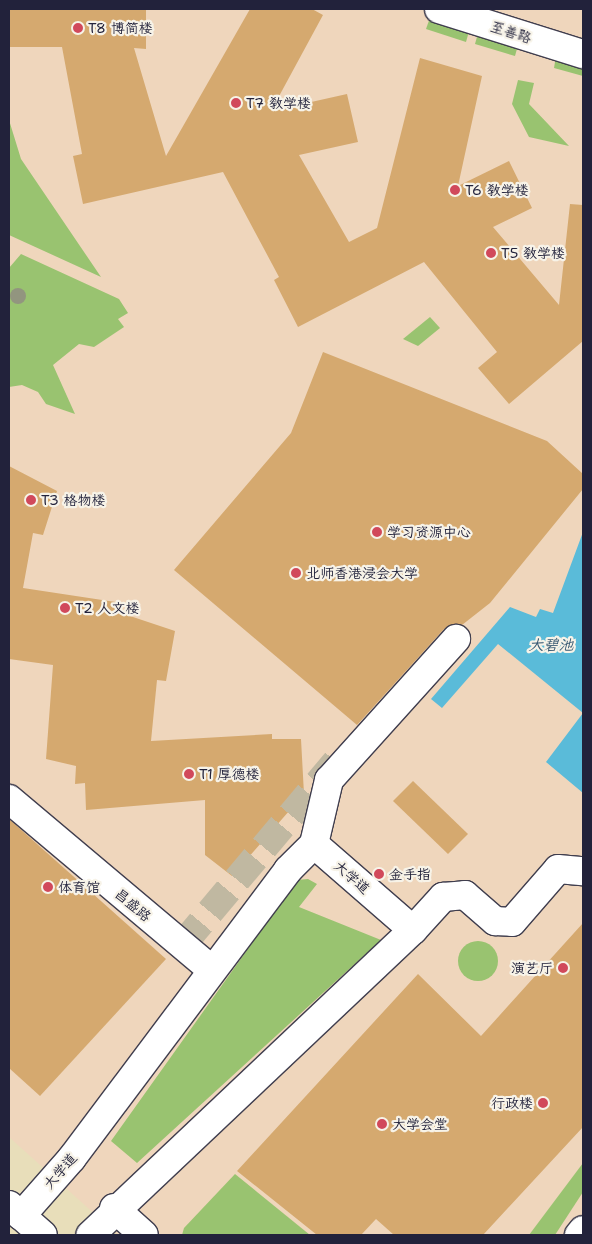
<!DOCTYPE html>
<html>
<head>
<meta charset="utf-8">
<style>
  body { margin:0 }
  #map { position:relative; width:592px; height:1244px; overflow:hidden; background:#e8deba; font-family:"Shantell Sans","LXGW WenKai TC",sans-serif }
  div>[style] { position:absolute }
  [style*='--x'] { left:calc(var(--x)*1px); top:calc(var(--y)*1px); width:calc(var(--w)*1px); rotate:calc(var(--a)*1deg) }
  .built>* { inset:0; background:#efd6bc }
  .green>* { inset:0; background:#99c370 }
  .round { border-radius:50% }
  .water>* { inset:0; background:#5abbd9 }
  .building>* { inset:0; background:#d5a96f }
  .minor-tunnel>* { height:28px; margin-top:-14px; transform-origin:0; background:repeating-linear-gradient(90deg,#c0b8a1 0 28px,transparent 0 42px) }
  .roads { filter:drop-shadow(1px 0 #403e4e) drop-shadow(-1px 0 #403e4e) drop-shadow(0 1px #403e4e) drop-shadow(0 -1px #403e4e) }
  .minor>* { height:28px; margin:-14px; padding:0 14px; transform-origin:14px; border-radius:14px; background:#fff }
  .trees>* { width:16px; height:16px; margin:-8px; border-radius:50%; background:#92957f }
  .dots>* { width:14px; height:14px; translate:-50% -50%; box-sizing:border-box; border:2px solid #f7f3e8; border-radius:50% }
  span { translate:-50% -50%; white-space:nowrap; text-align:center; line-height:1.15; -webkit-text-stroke:4.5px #f7f3e8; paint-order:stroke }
  .poi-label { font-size:14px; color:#22223b }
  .left { translate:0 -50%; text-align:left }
  .right { translate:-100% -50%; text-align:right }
  .street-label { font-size:14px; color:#22223b }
  .water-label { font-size:15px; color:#365872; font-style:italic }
  .frame { position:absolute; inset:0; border:10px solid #22223b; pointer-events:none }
</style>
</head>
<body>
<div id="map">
  <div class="built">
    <div style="clip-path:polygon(9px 9px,583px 9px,583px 1235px,118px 1235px,9px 1137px)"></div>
  </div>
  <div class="green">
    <div style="clip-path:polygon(432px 12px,471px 24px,466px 42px,426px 29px)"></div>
    <div style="clip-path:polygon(480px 26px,520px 38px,515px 56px,475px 44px)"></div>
    <div style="clip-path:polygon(557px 50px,583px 58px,583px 76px,554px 68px)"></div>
    <div style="clip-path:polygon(518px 80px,534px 83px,529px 104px,569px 146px,529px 137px,512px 104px)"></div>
    <div style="clip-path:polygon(9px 120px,21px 159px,101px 277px,9px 235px)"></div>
    <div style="clip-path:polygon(21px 254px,119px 299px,128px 313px,118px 319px,124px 327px,94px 347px,79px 344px,53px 365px,75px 414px,46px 404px,38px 392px,22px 385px,9px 387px,9px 268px)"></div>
    <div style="clip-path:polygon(430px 317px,440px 328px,418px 346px,403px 339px)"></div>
    <div style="clip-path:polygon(308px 879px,317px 884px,299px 907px,381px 940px,137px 1163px,111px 1141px,297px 880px)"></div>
    <div class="round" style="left:458px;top:941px;width:40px;height:40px"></div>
    <div style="clip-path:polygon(583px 1163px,583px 1192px,555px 1235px,529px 1235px)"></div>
    <div style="clip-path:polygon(235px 1174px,310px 1235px,182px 1235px,184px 1228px)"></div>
  </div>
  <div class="water">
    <div style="clip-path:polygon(583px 532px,583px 793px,546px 762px,583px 713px,498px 644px,442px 708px,431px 699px,510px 607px,536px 617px,540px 609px,553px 613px)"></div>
  </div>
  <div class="building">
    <div style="clip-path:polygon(9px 9px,146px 9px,146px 49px,134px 48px,166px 156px,250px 9px,312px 9px,323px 15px,271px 111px,347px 94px,358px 142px,299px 155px,349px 242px,377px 228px,420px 58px,482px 76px,458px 186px,509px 161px,532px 208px,493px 227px,559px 305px,570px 204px,583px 205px,583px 341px,509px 404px,478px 368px,497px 352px,424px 262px,298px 327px,274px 280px,279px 277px,223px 172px,83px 204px,73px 156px,82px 154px,62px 47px,9px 47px)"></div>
    <div style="clip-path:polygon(323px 352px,547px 441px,583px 474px,583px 489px,490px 603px,462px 625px,444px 629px,357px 725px,174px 570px,291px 433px)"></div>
    <div style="clip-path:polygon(9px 466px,57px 491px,43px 535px,33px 533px,23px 588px,122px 603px,121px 613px,175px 631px,166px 681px,157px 680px,151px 741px,272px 734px,272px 739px,301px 739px,304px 794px,232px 876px,205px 855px,205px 800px,86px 810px,85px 783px,75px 784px,76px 766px,46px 759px,53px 665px,9px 659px)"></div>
    <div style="clip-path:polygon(413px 781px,468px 834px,448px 854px,393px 801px)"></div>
    <div style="clip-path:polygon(9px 819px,166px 959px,40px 1096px,9px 1068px)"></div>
    <div style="clip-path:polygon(583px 923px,583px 1127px,483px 1235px,394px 1235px,376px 1219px,361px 1235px,317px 1235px,237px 1171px,418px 974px,481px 1036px)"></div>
  </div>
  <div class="minor-tunnel">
    <div style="--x:183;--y:944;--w:241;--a:-50"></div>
  </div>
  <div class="roads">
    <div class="minor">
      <div style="--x:439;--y:9;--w:151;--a:17.4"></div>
      <div style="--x:9;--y:799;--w:265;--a:40.1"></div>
      <div style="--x:314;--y:844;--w:66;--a:-76.8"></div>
      <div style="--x:329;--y:780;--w:190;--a:-48"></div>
      <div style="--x:413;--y:930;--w:45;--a:-47.7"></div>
      <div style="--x:443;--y:897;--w:22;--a:-5"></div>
      <div style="--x:465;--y:895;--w:40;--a:41"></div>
      <div style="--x:495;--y:921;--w:17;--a:3"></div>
      <div style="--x:512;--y:922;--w:70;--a:-49"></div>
      <div style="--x:558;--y:869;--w:25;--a:5"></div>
      <div style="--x:9;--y:1205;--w:45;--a:41.4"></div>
      <div style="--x:114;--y:1208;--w:40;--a:42"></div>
      <div style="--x:21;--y:1216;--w:77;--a:-48.7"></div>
      <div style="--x:72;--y:1158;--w:360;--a:-53.1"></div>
      <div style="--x:288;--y:870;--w:37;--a:-45"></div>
      <div style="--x:314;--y:844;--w:131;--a:41"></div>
      <div style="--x:413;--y:930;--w:444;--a:136.6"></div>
      <div style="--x:579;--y:1235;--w:6;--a:-51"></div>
    </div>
  </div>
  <div class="trees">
    <div style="left:18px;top:296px"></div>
  </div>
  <div class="dots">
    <div style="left:78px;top:28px;background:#d1495b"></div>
    <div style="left:236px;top:103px;background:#d1495b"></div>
    <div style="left:455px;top:190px;background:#d1495b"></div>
    <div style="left:491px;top:253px;background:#d1495b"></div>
    <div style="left:31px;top:500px;background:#d1495b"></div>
    <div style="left:377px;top:532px;background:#d1495b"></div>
    <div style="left:296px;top:573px;background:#d1495b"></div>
    <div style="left:65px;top:608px;background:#d1495b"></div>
    <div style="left:189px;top:774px;background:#d1495b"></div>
    <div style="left:379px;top:874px;background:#d1495b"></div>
    <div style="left:48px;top:887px;background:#d1495b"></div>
    <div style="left:563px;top:968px;background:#d1495b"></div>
    <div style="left:543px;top:1103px;background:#d1495b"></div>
    <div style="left:382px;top:1124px;background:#d1495b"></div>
  </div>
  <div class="poi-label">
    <span class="left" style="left:88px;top:28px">T8 博简楼</span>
    <span class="left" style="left:246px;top:103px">T7 教学楼</span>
    <span class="left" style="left:465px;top:190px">T6 教学楼</span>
    <span class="left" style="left:501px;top:253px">T5 教学楼</span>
    <span class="left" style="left:41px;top:500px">T3 格物楼</span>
    <span class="left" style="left:387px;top:532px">学习资源中心</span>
    <span class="left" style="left:306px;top:573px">北师香港浸会大学</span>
    <span class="left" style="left:75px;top:608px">T2 人文楼</span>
    <span class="left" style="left:199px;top:774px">T1 厚德楼</span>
    <span class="left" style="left:389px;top:874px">金手指</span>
    <span class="left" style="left:58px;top:887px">体育馆</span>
    <span class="right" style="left:553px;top:968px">演艺厅</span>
    <span class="right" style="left:533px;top:1103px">行政楼</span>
    <span class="left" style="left:392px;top:1124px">大学会堂</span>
  </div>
  <div class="street-label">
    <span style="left:511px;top:32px;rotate:18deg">至善路</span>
    <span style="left:352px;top:877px;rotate:41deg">大学道</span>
    <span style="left:133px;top:905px;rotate:40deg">昌盛路</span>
    <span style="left:60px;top:1171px;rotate:-49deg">大学道</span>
  </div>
  <div class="water-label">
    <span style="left:551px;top:646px">大碧池</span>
  </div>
  <div class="frame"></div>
</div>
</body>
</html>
